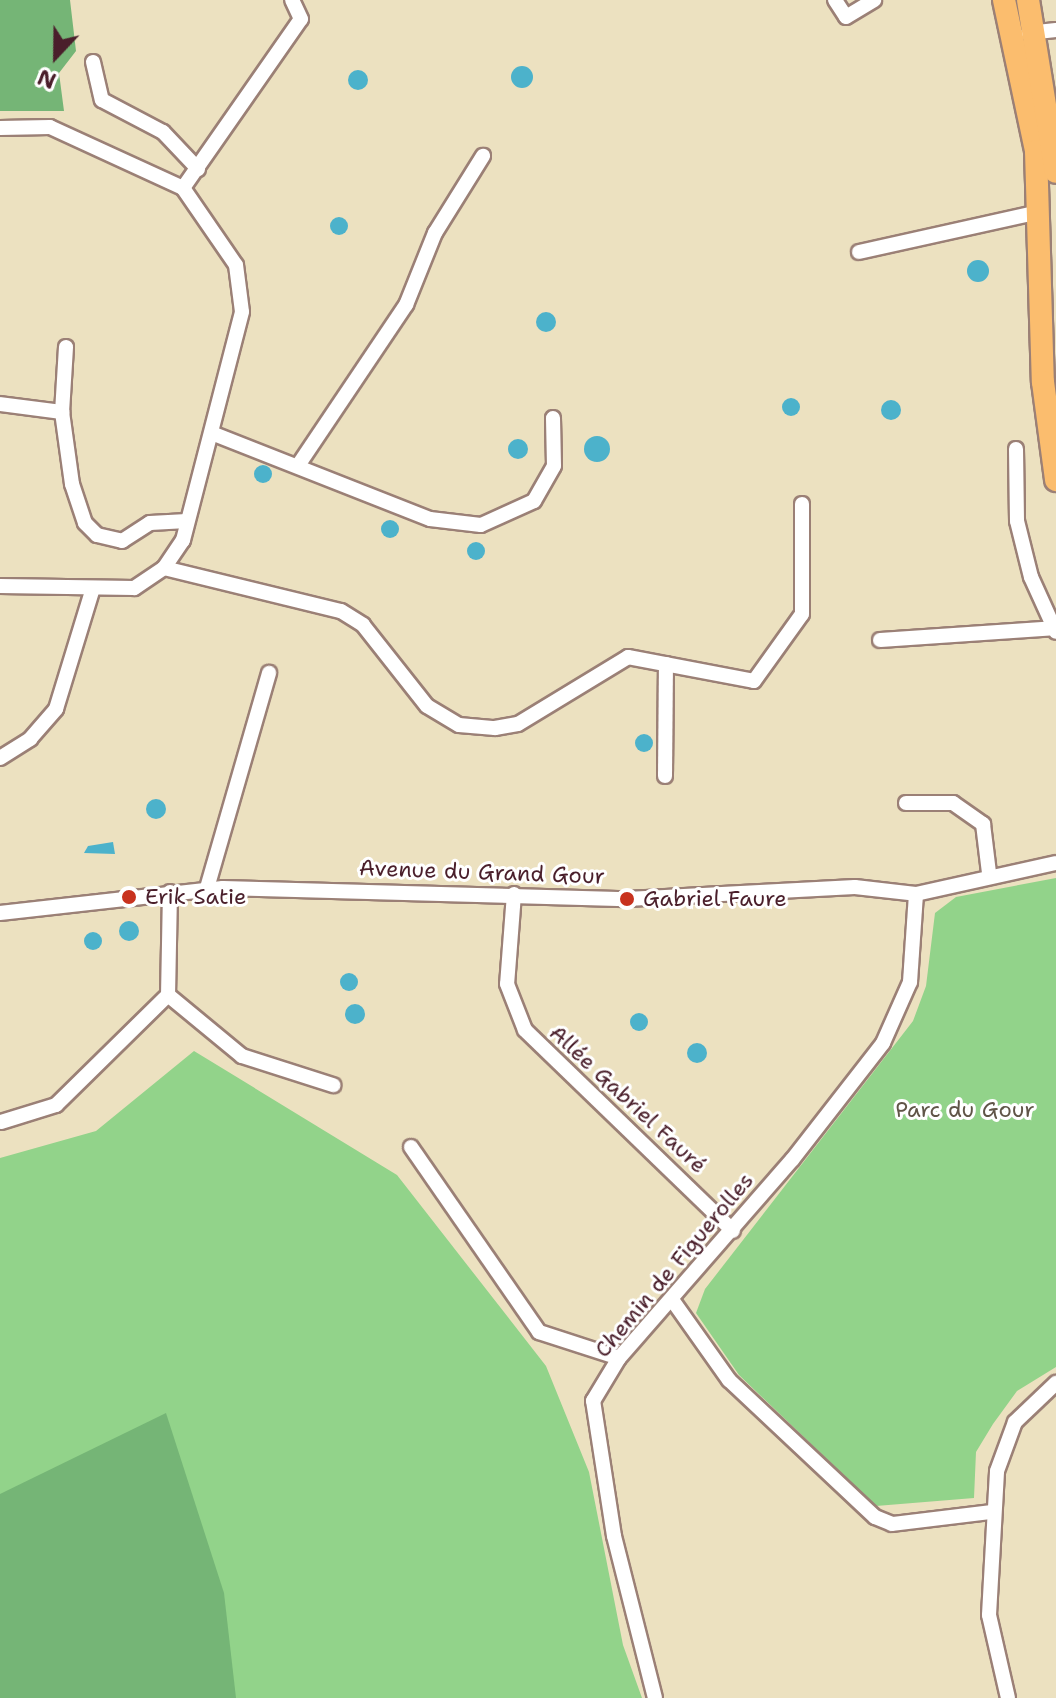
<!DOCTYPE html>
<html>
<head>
<meta charset="utf-8">
<style>
  body { margin:0 }
  #map { position:relative; width:1056px; height:1698px; overflow:hidden; background:#ece1c0; font-family:"Shantell Sans",sans-serif }
  div>[style] { position:absolute }
  [style*='--x'] { left:calc(var(--x)*1px); top:calc(var(--y)*1px); width:calc(var(--w)*1px); rotate:calc(var(--a)*1deg) }
  .green>* { inset:0; background:#92d38a }
  .forest>* { inset:0; background:#75b576 }
  .water>* { inset:0; background:#4cb2cb }
  .round { border-radius:50% }
  .roads { filter:drop-shadow(2px 0 #9b8076) drop-shadow(-2px 0 #9b8076) drop-shadow(0 2px #9b8076) drop-shadow(0 -2px #9b8076) }
  .street>* { height:14px; margin:-7px; padding:0 7px; transform-origin:7px; border-radius:7px; background:#fff }
  .primary>* { height:22px; margin:-11px; padding:0 11px; transform-origin:11px; border-radius:11px; background:#fbbd6e }
  .dots>* { width:22px; height:22px; translate:-50% -50%; box-sizing:border-box; border:4px solid #fff; border-radius:50% }
  span { translate:-50% -50%; white-space:nowrap; text-align:center; line-height:1.15; -webkit-text-stroke:6px #fff; paint-order:stroke }
  .street-label { font-size:22px; color:#4a1f2b }
  .poi-label { font-size:22px; color:#4a1f2b }
  .left { translate:0 -50%; text-align:left }
  .park-label { font-size:22px; color:#605548 }
  .north { position:absolute; left:16px; top:16px; width:80px; height:80px; -webkit-text-stroke:6px #fff; paint-order:stroke; rotate:202deg; font-size:22px; font-weight:700; line-height:32px; text-align:center; color:#4a1f2b }
  .north::after { content:''; display:block; margin:auto; width:28px; height:36px; background:#4a1f2b; clip-path:polygon(50% 0,100% 100%,50% 72%,0 100%) }
</style>
</head>
<body>
<div id="map">
  <div class="green">
    <div style="clip-path:polygon(1056px 878px,1056px 1367px,1017px 1391px,993px 1424px,976px 1452px,974px 1498px,876px 1506px,739px 1375px,696px 1313px,705px 1289px,913px 1021px,926px 986px,935px 913px,956px 897px)"></div>
    <div style="clip-path:polygon(194px 1051px,397px 1175px,546px 1366px,589px 1472px,623px 1645px,642px 1698px,0 1698px,0 1158px,96px 1131px)"></div>
  </div>
  <div class="forest">
    <div style="clip-path:polygon(0 0,70px 0,76px 51px,59px 73px,64px 111px,0 111px)"></div>
    <div style="clip-path:polygon(166px 1413px,224px 1593px,236px 1698px,0 1698px,0 1494px)"></div>
  </div>
  <div class="water">
    <div class="round" style="left:511px;top:66px;width:22px;height:22px"></div>
    <div class="round" style="left:348px;top:70px;width:20px;height:20px"></div>
    <div class="round" style="left:330px;top:217px;width:18px;height:18px"></div>
    <div class="round" style="left:967px;top:260px;width:22px;height:22px"></div>
    <div class="round" style="left:536px;top:312px;width:20px;height:20px"></div>
    <div class="round" style="left:782px;top:398px;width:18px;height:18px"></div>
    <div class="round" style="left:881px;top:400px;width:20px;height:20px"></div>
    <div class="round" style="left:584px;top:436px;width:26px;height:26px"></div>
    <div class="round" style="left:508px;top:439px;width:20px;height:20px"></div>
    <div class="round" style="left:254px;top:465px;width:18px;height:18px"></div>
    <div class="round" style="left:381px;top:520px;width:18px;height:18px"></div>
    <div class="round" style="left:467px;top:542px;width:18px;height:18px"></div>
    <div class="round" style="left:635px;top:734px;width:18px;height:18px"></div>
    <div class="round" style="left:146px;top:799px;width:20px;height:20px"></div>
    <div style="clip-path:polygon(113px 842px,115px 854px,84px 853px,88px 846px)"></div>
    <div class="round" style="left:119px;top:921px;width:20px;height:20px"></div>
    <div class="round" style="left:84px;top:932px;width:18px;height:18px"></div>
    <div class="round" style="left:340px;top:973px;width:18px;height:18px"></div>
    <div class="round" style="left:345px;top:1004px;width:20px;height:20px"></div>
    <div class="round" style="left:630px;top:1013px;width:18px;height:18px"></div>
    <div class="round" style="left:687px;top:1043px;width:20px;height:20px"></div>
  </div>
  <div class="roads">
    <div class="street">
      <div style="--x:835;--y:0;--w:20;--a:57"></div>
      <div style="--x:846;--y:17;--w:33;--a:-31"></div>
      <div style="--x:1028;--y:33;--w:28;--a:-6"></div>
      <div style="--x:93;--y:62;--w:39;--a:77"></div>
      <div style="--x:102;--y:100;--w:69;--a:27.7"></div>
      <div style="--x:163;--y:132;--w:51;--a:46.6"></div>
      <div style="--x:0;--y:128;--w:50;--a:-1.1"></div>
      <div style="--x:50;--y:127;--w:146;--a:24.6"></div>
      <div style="--x:183;--y:188;--w:93;--a:55.5"></div>
      <div style="--x:236;--y:265;--w:47;--a:82.7"></div>
      <div style="--x:242;--y:312;--w:236;--a:104.5"></div>
      <div style="--x:183;--y:540;--w:34;--a:124"></div>
      <div style="--x:164;--y:568;--w:36;--a:146"></div>
      <div style="--x:134;--y:588;--w:134;--a:-179.1"></div>
      <div style="--x:183;--y:188;--w:206;--a:-55.1"></div>
      <div style="--x:301;--y:19;--w:21;--a:-115"></div>
      <div style="--x:859;--y:252;--w:185;--a:-12.5"></div>
      <div style="--x:66;--y:347;--w:65;--a:93.5"></div>
      <div style="--x:62;--y:412;--w:73;--a:82.1"></div>
      <div style="--x:72;--y:484;--w:41;--a:71.6"></div>
      <div style="--x:85;--y:523;--w:17;--a:45"></div>
      <div style="--x:97;--y:535;--w:26;--a:13"></div>
      <div style="--x:122;--y:541;--w:33;--a:-33"></div>
      <div style="--x:150;--y:523;--w:37;--a:-3"></div>
      <div style="--x:0;--y:404;--w:63;--a:7.4"></div>
      <div style="--x:214;--y:434;--w:232;--a:21.5"></div>
      <div style="--x:430;--y:519;--w:51;--a:6.7"></div>
      <div style="--x:481;--y:525;--w:58;--a:-24.4"></div>
      <div style="--x:534;--y:501;--w:40;--a:-60.3"></div>
      <div style="--x:554;--y:466;--w:48;--a:-91.2"></div>
      <div style="--x:1016;--y:449;--w:72;--a:89.2"></div>
      <div style="--x:1017;--y:521;--w:58;--a:76"></div>
      <div style="--x:1031;--y:577;--w:60;--a:65.6"></div>
      <div style="--x:299;--y:464;--w:192;--a:-56.1"></div>
      <div style="--x:406;--y:305;--w:78;--a:-68.1"></div>
      <div style="--x:435;--y:233;--w:91;--a:-58.1"></div>
      <div style="--x:164;--y:568;--w:182;--a:13.7"></div>
      <div style="--x:341;--y:611;--w:26;--a:32"></div>
      <div style="--x:363;--y:625;--w:103;--a:51.7"></div>
      <div style="--x:427;--y:706;--w:37;--a:31"></div>
      <div style="--x:459;--y:725;--w:36;--a:5"></div>
      <div style="--x:495;--y:728;--w:23;--a:-10"></div>
      <div style="--x:518;--y:724;--w:129;--a:-31.3"></div>
      <div style="--x:628;--y:657;--w:128;--a:10.8"></div>
      <div style="--x:754;--y:681;--w:82;--a:-54.4"></div>
      <div style="--x:802;--y:614;--w:110;--a:-90"></div>
      <div style="--x:880;--y:640;--w:174;--a:-3.9"></div>
      <div style="--x:0;--y:758;--w:36;--a:-32"></div>
      <div style="--x:30;--y:739;--w:40;--a:-49"></div>
      <div style="--x:56;--y:709;--w:123;--a:-73"></div>
      <div style="--x:665;--y:776;--w:112;--a:-89.5"></div>
      <div style="--x:906;--y:803;--w:47;--a:0"></div>
      <div style="--x:953;--y:803;--w:37;--a:35"></div>
      <div style="--x:983;--y:824;--w:49;--a:83"></div>
      <div style="--x:207;--y:888;--w:224;--a:-73.9"></div>
      <div style="--x:170;--y:892;--w:103;--a:91.1"></div>
      <div style="--x:168;--y:995;--w:96;--a:39.5"></div>
      <div style="--x:242;--y:1056;--w:96;--a:17.7"></div>
      <div style="--x:514;--y:894;--w:90;--a:94.4"></div>
      <div style="--x:507;--y:984;--w:49;--a:68.6"></div>
      <div style="--x:525;--y:1030;--w:289;--a:44"></div>
      <div style="--x:0;--y:913;--w:224;--a:-6.4"></div>
      <div style="--x:223;--y:888;--w:404;--a:1.6"></div>
      <div style="--x:627;--y:899;--w:228;--a:-3"></div>
      <div style="--x:855;--y:887;--w:61;--a:6.5"></div>
      <div style="--x:916;--y:894;--w:143;--a:-12.5"></div>
      <div style="--x:1;--y:1122;--w:58;--a:-17.2"></div>
      <div style="--x:56;--y:1105;--w:157;--a:-44.5"></div>
      <div style="--x:411;--y:1147;--w:225;--a:55.3"></div>
      <div style="--x:539;--y:1332;--w:84;--a:18"></div>
      <div style="--x:673;--y:1301;--w:97;--a:54.7"></div>
      <div style="--x:729;--y:1380;--w:200;--a:43.2"></div>
      <div style="--x:875;--y:1517;--w:18;--a:22"></div>
      <div style="--x:892;--y:1524;--w:100;--a:-6.9"></div>
      <div style="--x:655;--y:1698;--w:167;--a:-104.2"></div>
      <div style="--x:614;--y:1536;--w:137;--a:-98.8"></div>
      <div style="--x:593;--y:1401;--w:50;--a:-58.8"></div>
      <div style="--x:619;--y:1358;--w:263;--a:-48.9"></div>
      <div style="--x:792;--y:1160;--w:148;--a:-52.1"></div>
      <div style="--x:883;--y:1043;--w:67;--a:-66.1"></div>
      <div style="--x:910;--y:982;--w:88;--a:-86.1"></div>
      <div style="--x:1008;--y:1698;--w:85;--a:-102.9"></div>
      <div style="--x:989;--y:1615;--w:144;--a:-86.8"></div>
      <div style="--x:997;--y:1471;--w:52;--a:-69.8"></div>
      <div style="--x:1015;--y:1422;--w:57;--a:-43.6"></div>
    </div>
    <div class="primary">
      <div style="--x:1004;--y:0;--w:154;--a:78"></div>
      <div style="--x:1036;--y:151;--w:231;--a:88.3"></div>
      <div style="--x:1043;--y:382;--w:99;--a:82.4"></div>
      <div style="--x:1028;--y:0;--w:174;--a:80.8"></div>
    </div>
  </div>
  <div class="dots">
    <div style="left:129px;top:897px;background:#c8321e"></div>
    <div style="left:627px;top:899px;background:#c8321e"></div>
  </div>
  <div class="street-label">
    <span style="left:482px;top:872px;rotate:2deg">Avenue du Grand Gour</span>
    <span style="left:628px;top:1099px;rotate:43deg">Allée Gabriel Fauré</span>
    <span style="left:674px;top:1265px;rotate:-50deg">Chemin de Figuerolles</span>
  </div>
  <div class="poi-label">
    <span class="left" style="left:145px;top:897px">Erik Satie</span>
    <span class="left" style="left:643px;top:899px">Gabriel Faure</span>
  </div>
  <div class="park-label">
    <span style="left:965px;top:1110px">Parc du Gour</span>
  </div>
  <div class="north">N</div>
</div>
</body>
</html>
